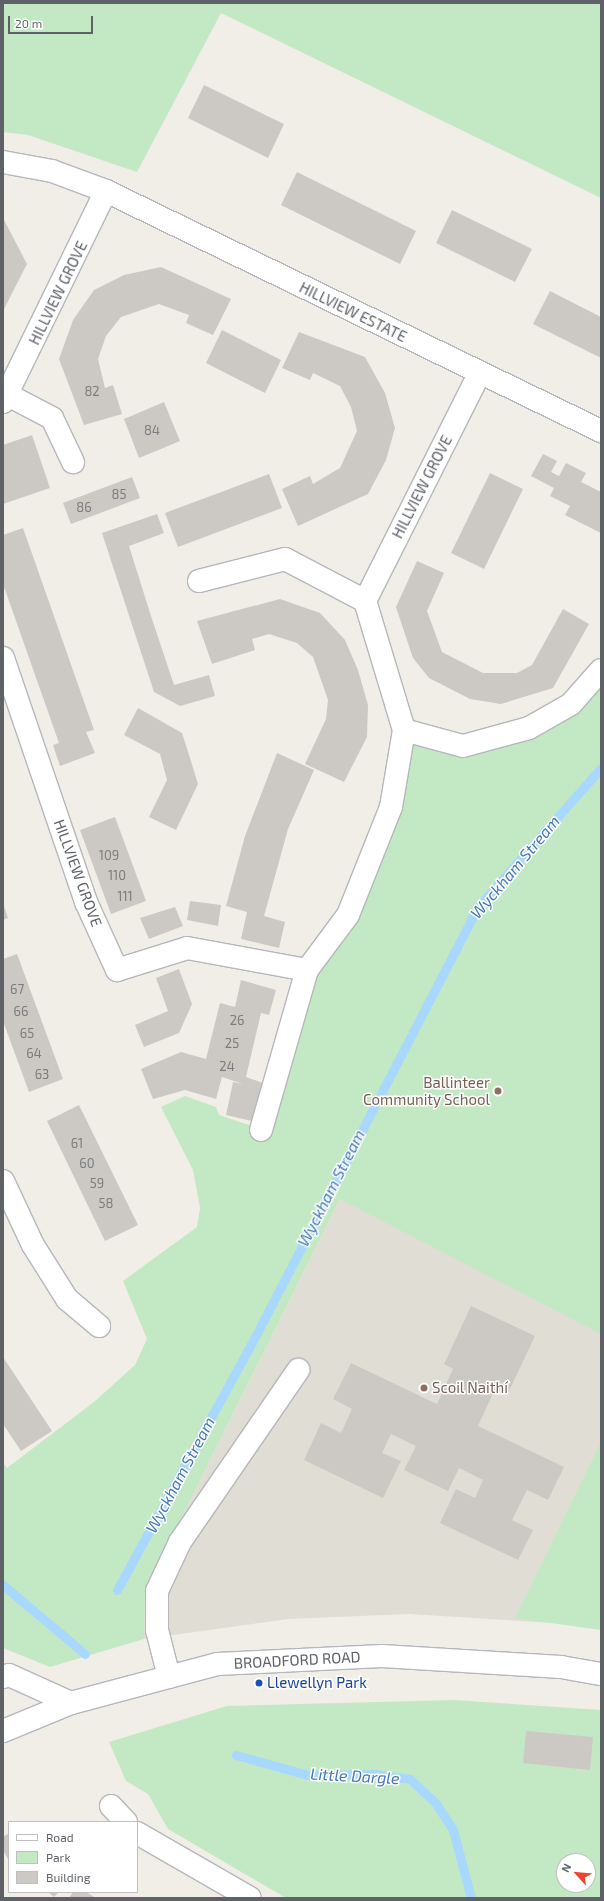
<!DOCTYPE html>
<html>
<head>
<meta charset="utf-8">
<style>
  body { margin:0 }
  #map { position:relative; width:604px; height:1901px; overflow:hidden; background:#f0eee7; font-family:"Exo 2",sans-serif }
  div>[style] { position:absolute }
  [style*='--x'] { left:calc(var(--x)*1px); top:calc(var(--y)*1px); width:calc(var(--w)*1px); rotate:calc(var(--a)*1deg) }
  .education>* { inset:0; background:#e0ddd5 }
  .green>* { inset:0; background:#c3e8c4 }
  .stream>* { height:9px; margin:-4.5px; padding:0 4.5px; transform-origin:4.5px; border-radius:4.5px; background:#a8d7ff }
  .building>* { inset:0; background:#ccc9c4 }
  .roads { filter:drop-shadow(1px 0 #b4b7bb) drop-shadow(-1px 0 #b4b7bb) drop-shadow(0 1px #b4b7bb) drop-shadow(0 -1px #b4b7bb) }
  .minor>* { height:22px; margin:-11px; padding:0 11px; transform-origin:11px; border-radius:11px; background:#fff }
  .dots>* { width:11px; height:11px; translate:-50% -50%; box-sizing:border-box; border:2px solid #fff; border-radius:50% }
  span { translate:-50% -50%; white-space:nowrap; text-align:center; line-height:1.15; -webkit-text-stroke:3px #fff; paint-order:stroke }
  .number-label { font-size:13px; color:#7a7c7e }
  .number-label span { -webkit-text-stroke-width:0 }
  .street-label { font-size:15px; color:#5e6267 }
  .education-label { font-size:15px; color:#785e54 }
  .right { translate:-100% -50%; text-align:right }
  .left { translate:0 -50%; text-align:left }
  .transit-label { font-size:15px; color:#164399 }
  .water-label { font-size:16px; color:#4277b4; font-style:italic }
  .frame { position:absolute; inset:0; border:4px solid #5e6267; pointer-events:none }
  .legend { position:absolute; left:8px; top:1821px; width:130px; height:72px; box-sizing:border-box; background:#fff; border:1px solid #bfc0c2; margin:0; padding:5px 7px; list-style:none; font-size:12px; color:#5e6267 }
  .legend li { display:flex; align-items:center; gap:8px; height:20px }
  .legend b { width:20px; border:1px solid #bfc0c2 }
  .north { position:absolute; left:556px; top:1853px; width:40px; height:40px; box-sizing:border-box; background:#fff; border:1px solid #bfc0c2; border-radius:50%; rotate:297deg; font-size:11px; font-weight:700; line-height:16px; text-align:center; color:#5e6267 }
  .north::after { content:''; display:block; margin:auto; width:14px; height:18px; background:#ec4431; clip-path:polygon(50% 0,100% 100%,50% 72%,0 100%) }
  .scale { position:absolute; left:8px; top:16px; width:85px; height:18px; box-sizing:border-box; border:2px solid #5e6267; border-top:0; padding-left:5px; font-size:12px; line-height:14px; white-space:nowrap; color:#5e6267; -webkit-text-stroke:3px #fff; paint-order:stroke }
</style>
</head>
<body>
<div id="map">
  <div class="education">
    <div style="clip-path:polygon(601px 803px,601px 1626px,409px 1614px,288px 1619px,144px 1639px,145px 1591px,448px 982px)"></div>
  </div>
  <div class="green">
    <div style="clip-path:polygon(3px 3px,601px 3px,601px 198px,221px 13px,137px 172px,28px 135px,3px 132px)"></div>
    <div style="clip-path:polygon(601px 674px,601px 1334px,340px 1199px,145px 1591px,144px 1639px,50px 1667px,3px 1648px,3px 1463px,7px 1468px,94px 1402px,135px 1365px,147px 1339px,123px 1281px,197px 1227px,200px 1208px,193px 1170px,161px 1107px,185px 1096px,216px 1107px,219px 1115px,255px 1127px,281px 1045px,350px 910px,408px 738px,533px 735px)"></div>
    <div style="clip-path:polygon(601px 1442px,601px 1630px,515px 1618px)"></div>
    <div style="clip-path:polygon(evenodd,453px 1700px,601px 1710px,601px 1898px,286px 1898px,168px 1829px,148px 1794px,126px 1781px,109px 1742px,227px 1706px,453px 1700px,564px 1861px,588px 1861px,588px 1885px,564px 1885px,564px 1861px)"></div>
  </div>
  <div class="stream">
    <div style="--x:3;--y:1585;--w:107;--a:40.1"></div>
    <div style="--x:117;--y:1590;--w:293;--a:-61.4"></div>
    <div style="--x:257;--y:1333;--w:479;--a:-62.6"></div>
    <div style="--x:477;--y:908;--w:187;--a:-48.5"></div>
    <div style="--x:236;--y:1755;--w:75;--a:15.5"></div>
    <div style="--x:308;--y:1775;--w:67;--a:-0.9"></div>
    <div style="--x:375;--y:1774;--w:35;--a:8"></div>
    <div style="--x:410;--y:1779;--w:34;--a:43"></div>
    <div style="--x:435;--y:1802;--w:33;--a:57"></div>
    <div style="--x:453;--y:1830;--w:70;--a:75.2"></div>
  </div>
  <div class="building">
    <div style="clip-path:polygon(204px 85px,284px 124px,268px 158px,188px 118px)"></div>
    <div style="clip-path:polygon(297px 172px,416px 231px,400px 264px,281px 205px)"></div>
    <div style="clip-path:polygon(452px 210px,532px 249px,515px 282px,436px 243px)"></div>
    <div style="clip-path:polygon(3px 218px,27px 264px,3px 311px)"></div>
    <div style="clip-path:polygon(161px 267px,231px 299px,213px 335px,186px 323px,189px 315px,159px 304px,121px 317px,106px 336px,98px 359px,105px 388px,113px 385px,122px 414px,84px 425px,59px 359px,73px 320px,94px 290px,124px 275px)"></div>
    <div style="clip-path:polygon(550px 291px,601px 317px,601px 358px,533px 324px)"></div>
    <div style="clip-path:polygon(222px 330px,281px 360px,265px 393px,206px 363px)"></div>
    <div style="clip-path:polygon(299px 332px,365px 357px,385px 393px,395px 428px,386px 460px,368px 494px,298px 526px,282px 489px,310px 476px,313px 484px,340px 468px,357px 431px,351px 407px,340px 386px,313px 373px,310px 380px,282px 368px)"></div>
    <div style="clip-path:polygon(164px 402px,180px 441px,139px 458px,124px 419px)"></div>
    <div style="clip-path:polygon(32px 435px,50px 488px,3px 504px,3px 445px)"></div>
    <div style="clip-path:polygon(543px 454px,557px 461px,551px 472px,559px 476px,566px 463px,586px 473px,581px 482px,601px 492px,601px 533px,565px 515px,570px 506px,550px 496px,554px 488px,531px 476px)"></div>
    <div style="clip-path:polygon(490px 473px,523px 489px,484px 569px,451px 553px)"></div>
    <div style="clip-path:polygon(269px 474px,282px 508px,178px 547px,165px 513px)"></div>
    <div style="clip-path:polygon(132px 477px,140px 498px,71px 524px,63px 503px)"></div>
    <div style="clip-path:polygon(157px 514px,164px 533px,129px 546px,151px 616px,174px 685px,209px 675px,215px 696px,180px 706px,154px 692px,102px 533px)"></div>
    <div style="clip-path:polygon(23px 528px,94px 730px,86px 732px,95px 753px,60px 766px,53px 745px,59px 743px,3px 584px,3px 535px)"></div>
    <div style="clip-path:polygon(417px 561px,444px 573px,427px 611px,442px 652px,483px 673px,517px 673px,532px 665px,563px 609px,589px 624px,553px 688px,501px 704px,470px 699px,429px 678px,413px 658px,396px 607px)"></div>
    <div style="clip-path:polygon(280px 599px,320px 613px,345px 640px,358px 670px,368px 705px,367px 737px,344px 782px,305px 764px,326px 719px,328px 700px,313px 657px,297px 643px,269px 634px,252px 639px,255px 650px,212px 664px,197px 621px)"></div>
    <div style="clip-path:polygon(138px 708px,182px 733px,190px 758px,198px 784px,176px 830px,149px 817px,167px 780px,160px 754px,124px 735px)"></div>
    <div style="clip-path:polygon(277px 753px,314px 770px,288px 829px,264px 916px,285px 922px,279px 948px,241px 939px,247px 912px,226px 906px,245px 836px)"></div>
    <div style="clip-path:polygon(115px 817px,146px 901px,111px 914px,80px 830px)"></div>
    <div style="clip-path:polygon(190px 901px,221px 905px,218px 926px,187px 920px)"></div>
    <div style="clip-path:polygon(3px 903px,8px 918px,3px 920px)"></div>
    <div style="clip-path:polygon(175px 907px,183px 926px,149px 939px,140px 918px)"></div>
    <div style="clip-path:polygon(17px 954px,63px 1079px,29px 1092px,3px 1021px,3px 959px)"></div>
    <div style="clip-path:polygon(179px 969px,192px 1004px,179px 1033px,144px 1047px,135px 1025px,168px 1011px,156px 978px)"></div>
    <div style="clip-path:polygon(241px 980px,276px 990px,269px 1015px,261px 1013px,246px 1077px,263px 1083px,252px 1121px,226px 1115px,233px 1082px,243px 1084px,222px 1077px,216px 1099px,185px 1090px,153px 1099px,141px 1069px,181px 1052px,206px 1059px,220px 1003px,235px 1007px)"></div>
    <div style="clip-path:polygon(79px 1105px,138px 1225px,105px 1241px,47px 1121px)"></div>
    <div style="clip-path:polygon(471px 1306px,535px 1336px,507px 1395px,495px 1389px,478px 1426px,564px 1467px,548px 1500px,527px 1490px,512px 1520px,533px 1530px,518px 1560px,440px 1523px,456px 1489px,475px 1498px,483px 1480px,459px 1468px,448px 1491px,404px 1470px,416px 1446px,391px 1434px,382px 1453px,401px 1461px,383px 1498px,304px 1460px,321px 1423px,341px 1433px,352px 1409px,333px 1399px,351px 1363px,437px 1404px,453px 1369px,444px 1364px)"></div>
    <div style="clip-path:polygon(3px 1357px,52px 1431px,21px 1451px,3px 1424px)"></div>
    <div style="clip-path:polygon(526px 1731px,593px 1737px,590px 1770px,523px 1763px)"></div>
    <div style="clip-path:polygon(9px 1833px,9px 1861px,3px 1850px,3px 1837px)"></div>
    <div style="clip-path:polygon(48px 1892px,59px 1892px,54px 1897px)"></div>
    <div style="clip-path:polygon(73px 1892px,86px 1892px,96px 1898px,69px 1898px)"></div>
  </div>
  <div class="roads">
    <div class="minor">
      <div style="--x:3;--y:162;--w:50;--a:10.4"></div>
      <div style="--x:52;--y:171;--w:58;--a:20.3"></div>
      <div style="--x:106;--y:191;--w:550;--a:25.87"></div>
      <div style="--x:8;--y:395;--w:50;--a:27.6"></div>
      <div style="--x:52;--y:418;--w:49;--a:64.5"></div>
      <div style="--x:3;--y:402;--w:235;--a:-64"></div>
      <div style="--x:199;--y:581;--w:89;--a:-14.3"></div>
      <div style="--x:285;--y:559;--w:90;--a:27.7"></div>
      <div style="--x:3;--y:658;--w:258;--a:71.2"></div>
      <div style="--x:86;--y:902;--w:75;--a:65.5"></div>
      <div style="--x:117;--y:970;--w:73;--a:-17.4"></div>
      <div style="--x:187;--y:948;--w:122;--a:10.4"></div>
      <div style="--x:404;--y:730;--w:61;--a:15.2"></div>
      <div style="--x:463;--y:746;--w:68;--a:-15.3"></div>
      <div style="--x:529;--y:728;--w:48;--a:-29.7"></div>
      <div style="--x:571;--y:704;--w:45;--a:-48.6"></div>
      <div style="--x:261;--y:1130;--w:166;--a:-74"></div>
      <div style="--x:307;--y:970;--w:69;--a:-53.3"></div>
      <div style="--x:348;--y:915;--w:116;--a:-68.3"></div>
      <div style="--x:391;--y:807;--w:78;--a:-80.4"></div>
      <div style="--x:404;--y:730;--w:135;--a:-106.8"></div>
      <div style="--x:365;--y:601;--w:254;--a:-63.3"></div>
      <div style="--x:3;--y:1181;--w:71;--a:64.9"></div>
      <div style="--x:33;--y:1245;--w:64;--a:57.8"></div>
      <div style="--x:67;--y:1299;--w:42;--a:40.2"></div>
      <div style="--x:3;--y:1677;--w:6;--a:-18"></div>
      <div style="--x:9;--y:1675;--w:68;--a:24.3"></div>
      <div style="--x:169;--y:1677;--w:49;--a:-104.3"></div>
      <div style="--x:157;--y:1630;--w:39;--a:-90"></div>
      <div style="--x:157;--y:1591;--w:54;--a:-64.9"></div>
      <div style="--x:180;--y:1542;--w:209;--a:-55.5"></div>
      <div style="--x:3;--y:1731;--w:74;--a:-22.4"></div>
      <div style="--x:71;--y:1703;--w:152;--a:-14.9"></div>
      <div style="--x:218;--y:1664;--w:164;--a:-2.8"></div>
      <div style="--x:382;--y:1656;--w:179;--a:3.5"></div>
      <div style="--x:561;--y:1667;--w:41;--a:9.9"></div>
      <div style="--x:111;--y:1806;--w:22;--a:47"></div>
      <div style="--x:137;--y:1833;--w:130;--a:29.9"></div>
    </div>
  </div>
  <div class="dots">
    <div style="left:498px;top:1091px;background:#8d6e63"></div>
    <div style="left:424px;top:1388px;background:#8d6e63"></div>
    <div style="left:259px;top:1683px;background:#1a4fb4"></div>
  </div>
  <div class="number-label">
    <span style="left:92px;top:391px">82</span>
    <span style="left:152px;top:430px">84</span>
    <span style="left:119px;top:494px">85</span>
    <span style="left:84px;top:507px">86</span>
    <span style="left:109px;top:855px">109</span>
    <span style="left:117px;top:875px">110</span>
    <span style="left:125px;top:896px">111</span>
    <span style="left:17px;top:989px">67</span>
    <span style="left:21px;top:1011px">66</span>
    <span style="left:237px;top:1020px">26</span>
    <span style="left:27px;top:1033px">65</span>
    <span style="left:232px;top:1043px">25</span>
    <span style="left:34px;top:1053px">64</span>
    <span style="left:227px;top:1066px">24</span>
    <span style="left:42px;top:1074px">63</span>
    <span style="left:77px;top:1143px">61</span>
    <span style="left:87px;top:1163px">60</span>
    <span style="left:97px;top:1183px">59</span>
    <span style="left:106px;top:1203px">58</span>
  </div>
  <div class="street-label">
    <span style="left:58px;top:293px;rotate:-64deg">HILLVIEW GROVE</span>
    <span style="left:353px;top:312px;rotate:26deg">HILLVIEW ESTATE</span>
    <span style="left:422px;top:487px;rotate:-63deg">HILLVIEW GROVE</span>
    <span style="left:78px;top:873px;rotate:70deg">HILLVIEW GROVE</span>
    <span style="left:297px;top:1660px;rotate:-3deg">BROADFORD ROAD</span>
  </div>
  <div class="education-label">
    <span class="right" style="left:490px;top:1091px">Ballinteer<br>Community School</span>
    <span class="left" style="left:432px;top:1388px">Scoil Naithí</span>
  </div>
  <div class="transit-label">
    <span class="left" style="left:267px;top:1683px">Llewellyn Park</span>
  </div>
  <div class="water-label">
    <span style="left:515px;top:867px;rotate:-50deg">Wyckham Stream</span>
    <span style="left:331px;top:1188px;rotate:-63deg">Wyckham Stream</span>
    <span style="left:180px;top:1475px;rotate:-62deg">Wyckham Stream</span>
    <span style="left:355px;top:1776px;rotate:3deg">Little Dargle</span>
  </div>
  <div class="frame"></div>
  <ul class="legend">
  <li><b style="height:5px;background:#fff"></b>Road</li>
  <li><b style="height:11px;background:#c3e8c4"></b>Park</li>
  <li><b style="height:11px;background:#ccc9c4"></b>Building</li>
  </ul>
  <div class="north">N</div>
  <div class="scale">20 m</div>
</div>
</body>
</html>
